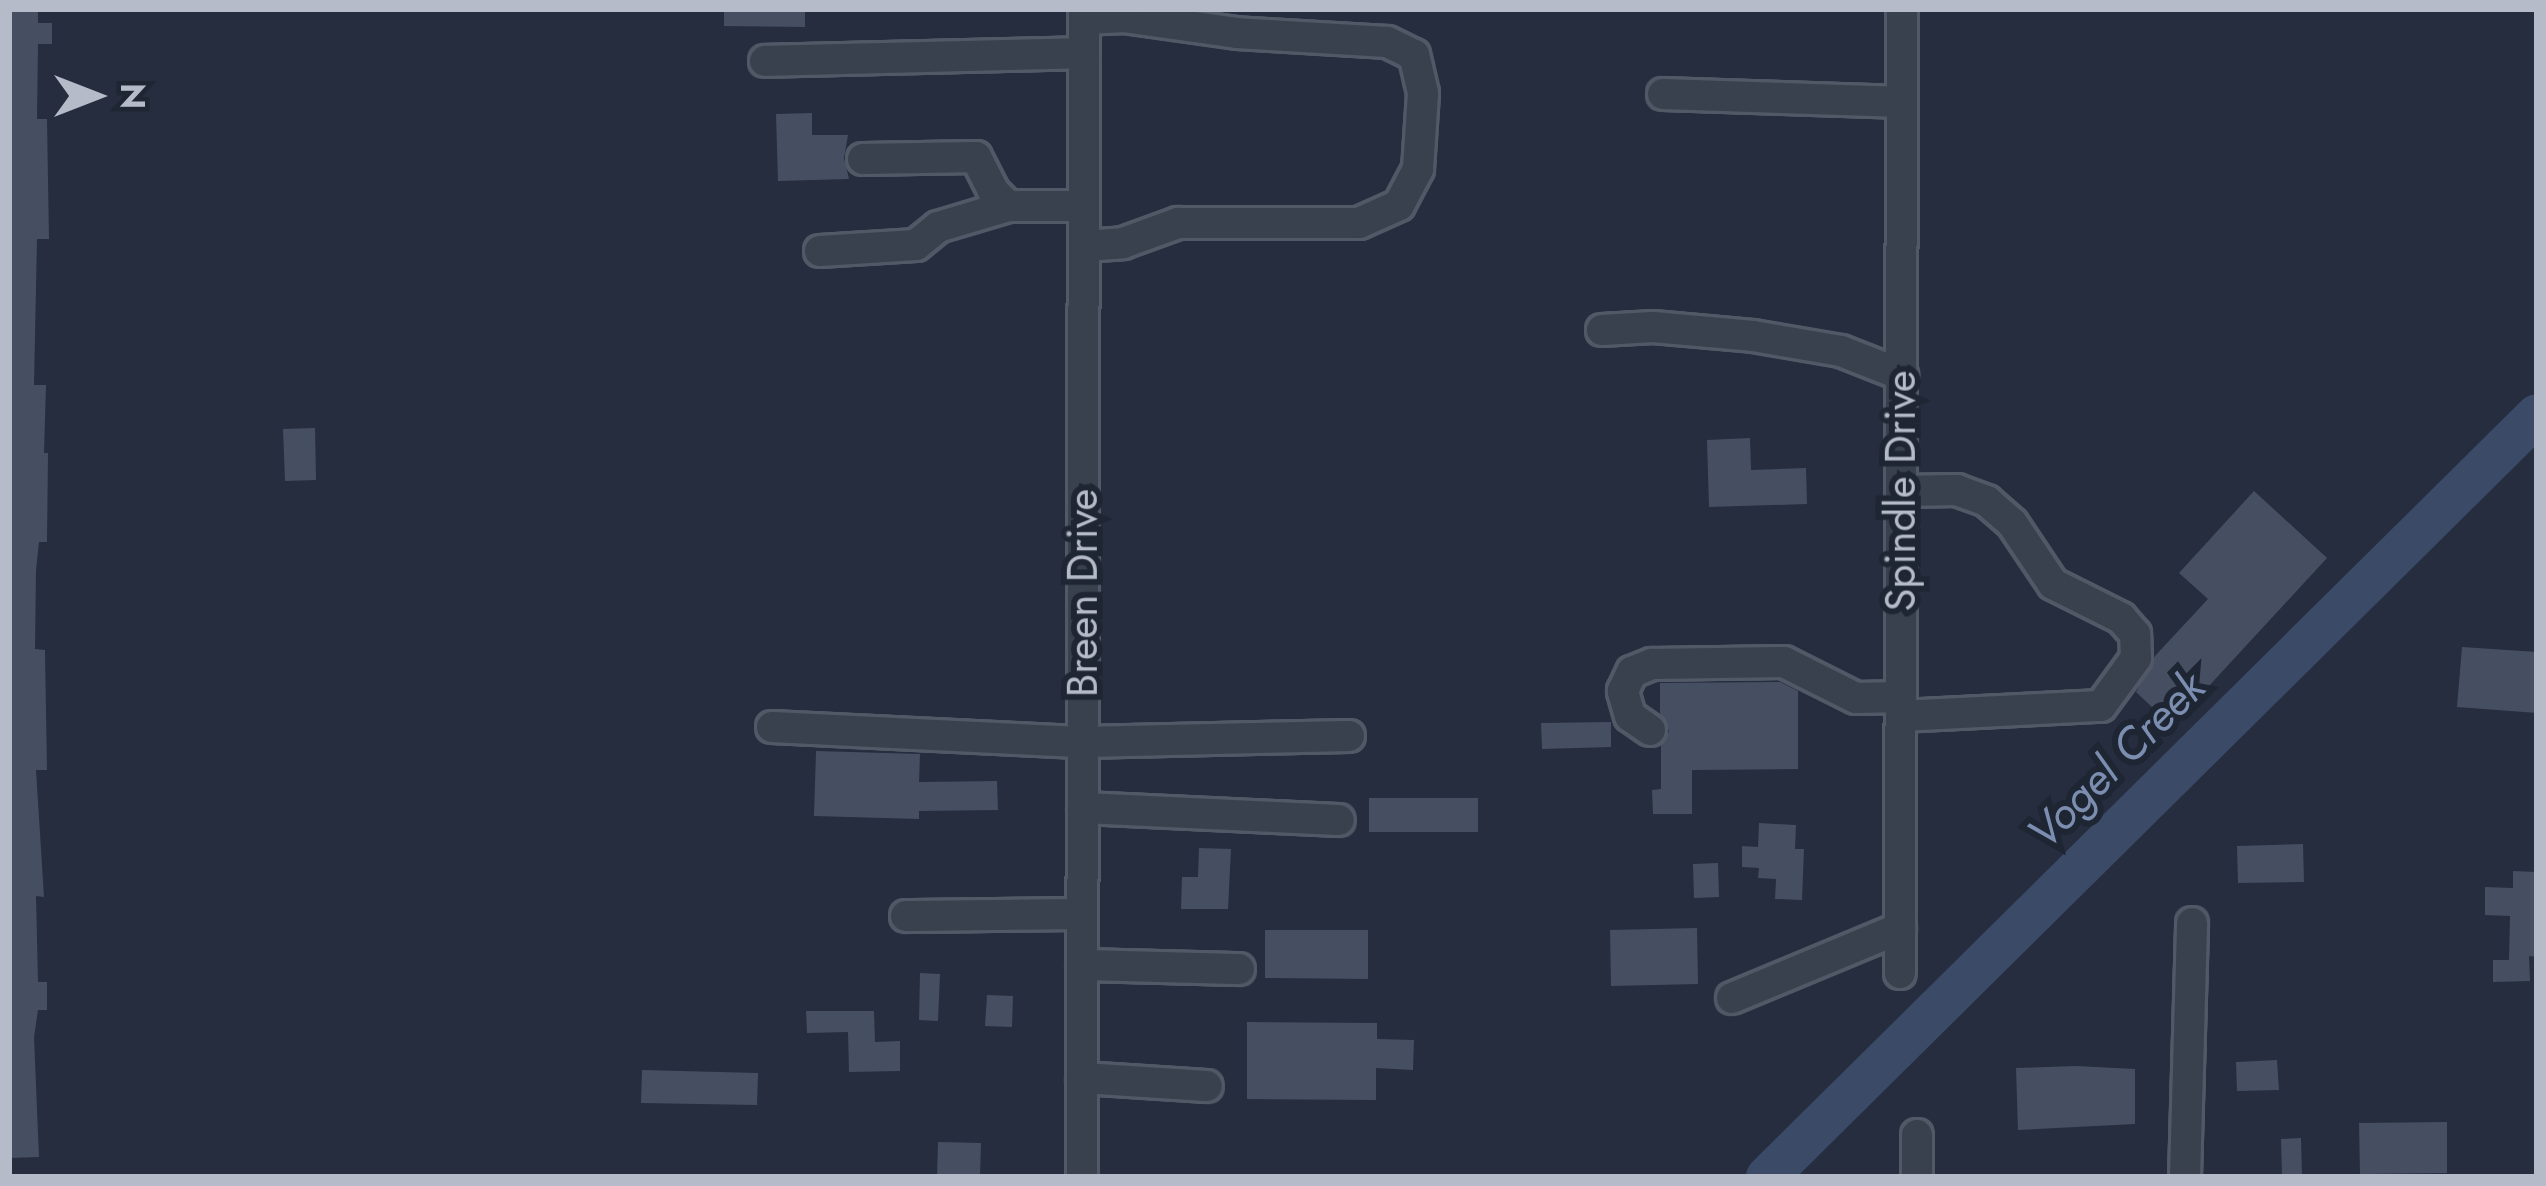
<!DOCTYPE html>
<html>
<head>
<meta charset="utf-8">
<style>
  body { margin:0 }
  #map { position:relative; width:2546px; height:1186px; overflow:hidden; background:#252d3e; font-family:Jost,sans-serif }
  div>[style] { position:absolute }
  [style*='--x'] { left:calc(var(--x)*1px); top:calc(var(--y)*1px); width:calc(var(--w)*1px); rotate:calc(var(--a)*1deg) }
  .river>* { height:42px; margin:-21px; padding:0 21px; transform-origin:21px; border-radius:21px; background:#3a4a67 }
  .building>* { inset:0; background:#464f62 }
  .roads { filter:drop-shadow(3px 0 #515866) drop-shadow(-3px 0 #515866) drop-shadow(0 3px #515866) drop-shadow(0 -3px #515866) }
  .minor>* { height:30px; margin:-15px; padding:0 15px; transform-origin:15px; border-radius:15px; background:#39404e }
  span { translate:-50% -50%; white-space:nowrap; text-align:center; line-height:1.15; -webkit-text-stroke:12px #1e2533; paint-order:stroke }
  .street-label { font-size:42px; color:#b5bbc9 }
  .water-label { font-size:45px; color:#7c8eb0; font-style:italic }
  .frame { position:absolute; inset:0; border:12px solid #b5bbc9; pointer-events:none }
  .north { position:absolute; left:36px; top:36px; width:120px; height:120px; -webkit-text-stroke:9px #1e2533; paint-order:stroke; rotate:90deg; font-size:33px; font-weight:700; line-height:48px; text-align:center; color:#b5bbc9 }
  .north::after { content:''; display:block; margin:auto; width:42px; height:54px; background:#b5bbc9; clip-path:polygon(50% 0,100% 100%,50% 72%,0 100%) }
</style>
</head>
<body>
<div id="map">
  <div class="river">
    <div style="--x:1767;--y:1177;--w:1083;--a:-44.7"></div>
  </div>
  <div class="building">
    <div style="clip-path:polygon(9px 9px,38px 9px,38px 23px,52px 23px,52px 44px,38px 44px,37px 119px,47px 119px,49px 239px,37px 239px,34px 385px,46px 385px,44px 453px,48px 453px,47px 542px,39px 542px,36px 570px,35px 649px,45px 650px,47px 770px,36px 770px,44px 897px,36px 896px,38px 982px,47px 982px,47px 1010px,38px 1010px,34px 1037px,39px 1157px,9px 1158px)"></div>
    <div style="clip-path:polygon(724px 9px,805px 9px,805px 27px,724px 26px)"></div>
    <div style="clip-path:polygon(812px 113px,812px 135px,848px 135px,844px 158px,849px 179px,778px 181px,776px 114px)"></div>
    <div style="clip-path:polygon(315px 428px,316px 480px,285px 481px,283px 429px)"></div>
    <div style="clip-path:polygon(1750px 438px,1751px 470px,1806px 468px,1807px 504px,1709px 507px,1707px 440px)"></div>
    <div style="clip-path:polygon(2254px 491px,2327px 558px,2172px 726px,2136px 692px,2155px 656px,2208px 599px,2179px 573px)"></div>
    <div style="clip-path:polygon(2462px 647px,2537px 652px,2537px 713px,2457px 707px)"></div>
    <div style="clip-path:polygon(1780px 682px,1798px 691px,1798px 769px,1692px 770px,1692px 814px,1653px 814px,1652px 790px,1661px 789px,1661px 746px,1669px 731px,1660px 713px,1660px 683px)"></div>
    <div style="clip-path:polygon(1611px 722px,1611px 747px,1542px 749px,1541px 723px)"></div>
    <div style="clip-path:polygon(816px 751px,920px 754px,919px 782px,997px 781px,998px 810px,919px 811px,919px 819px,814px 816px)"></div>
    <div style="clip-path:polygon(1369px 798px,1478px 798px,1478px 832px,1369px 832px)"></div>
    <div style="clip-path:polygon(1759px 823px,1796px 825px,1795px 849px,1804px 849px,1802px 900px,1775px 899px,1776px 879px,1758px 878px,1759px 868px,1742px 867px,1742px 846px,1758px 847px)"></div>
    <div style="clip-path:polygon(2303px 844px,2304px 882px,2238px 883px,2237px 846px)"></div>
    <div style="clip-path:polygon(1199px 848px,1231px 849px,1228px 909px,1181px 909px,1182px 877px,1198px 877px)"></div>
    <div style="clip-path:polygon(1718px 863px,1719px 897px,1694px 898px,1693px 864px)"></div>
    <div style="clip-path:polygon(2513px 871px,2537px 872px,2537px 957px,2529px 956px,2530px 981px,2493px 982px,2493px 960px,2509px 960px,2510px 916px,2485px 915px,2485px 887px,2513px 888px)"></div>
    <div style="clip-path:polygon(1697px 928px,1698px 984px,1611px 986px,1610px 930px)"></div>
    <div style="clip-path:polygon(1265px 930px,1368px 930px,1368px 979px,1265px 978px)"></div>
    <div style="clip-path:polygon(920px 973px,940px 974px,938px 1021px,919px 1020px)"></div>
    <div style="clip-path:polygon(987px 995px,1013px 996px,1012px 1027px,985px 1026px)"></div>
    <div style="clip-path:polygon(806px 1011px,874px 1011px,875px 1042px,900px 1041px,900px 1071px,849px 1072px,848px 1032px,807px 1033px)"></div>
    <div style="clip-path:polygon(1247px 1022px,1377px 1023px,1377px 1039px,1414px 1040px,1413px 1070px,1376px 1068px,1376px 1100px,1247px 1099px)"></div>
    <div style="clip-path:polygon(2277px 1060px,2279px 1090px,2237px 1091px,2236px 1062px)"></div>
    <div style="clip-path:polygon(2076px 1066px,2135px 1069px,2135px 1124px,2018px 1130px,2016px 1068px)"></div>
    <div style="clip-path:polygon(642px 1070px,758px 1073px,757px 1105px,641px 1103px)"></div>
    <div style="clip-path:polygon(2447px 1122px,2447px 1173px,2360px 1174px,2359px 1123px)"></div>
    <div style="clip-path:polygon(2301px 1138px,2302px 1177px,2282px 1177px,2281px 1139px)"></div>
    <div style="clip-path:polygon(938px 1142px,981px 1143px,980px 1177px,937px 1177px)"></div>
  </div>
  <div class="roads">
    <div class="minor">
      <div style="--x:765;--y:61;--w:319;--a:-1.4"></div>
      <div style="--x:1663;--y:94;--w:239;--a:1.9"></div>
      <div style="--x:863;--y:159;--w:113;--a:-1"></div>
      <div style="--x:976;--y:157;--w:38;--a:63"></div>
      <div style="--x:993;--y:191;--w:21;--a:45"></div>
      <div style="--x:1008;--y:206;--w:76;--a:0"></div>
      <div style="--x:1084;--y:246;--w:39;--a:-4"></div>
      <div style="--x:1123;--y:243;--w:59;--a:-20"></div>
      <div style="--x:1178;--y:223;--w:181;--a:0"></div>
      <div style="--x:1359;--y:223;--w:44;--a:-24.2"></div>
      <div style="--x:1399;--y:205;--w:41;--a:-62.2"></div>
      <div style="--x:1418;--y:169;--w:76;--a:-86.2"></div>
      <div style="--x:1423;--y:93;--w:39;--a:-103"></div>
      <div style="--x:1414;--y:55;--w:30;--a:-154"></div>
      <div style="--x:1387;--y:42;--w:150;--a:-176.6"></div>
      <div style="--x:1237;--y:33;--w:113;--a:-171.9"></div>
      <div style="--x:1125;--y:17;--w:41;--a:177.2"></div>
      <div style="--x:820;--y:251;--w:96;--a:-3.6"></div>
      <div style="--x:916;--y:245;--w:28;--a:-39"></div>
      <div style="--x:938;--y:227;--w:73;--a:-16.7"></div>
      <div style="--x:1602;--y:330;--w:51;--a:-3.4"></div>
      <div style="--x:1653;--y:327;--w:100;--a:5.1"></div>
      <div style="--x:1753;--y:336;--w:89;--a:9.7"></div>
      <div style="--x:1841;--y:351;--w:66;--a:21.5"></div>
      <div style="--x:1901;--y:716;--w:200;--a:-2.9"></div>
      <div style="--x:2101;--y:706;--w:59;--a:-53.9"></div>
      <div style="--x:2136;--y:658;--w:24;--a:-92"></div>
      <div style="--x:2135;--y:634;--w:21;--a:-131"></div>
      <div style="--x:2121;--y:618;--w:76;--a:-153.4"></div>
      <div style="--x:2053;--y:584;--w:73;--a:-123.9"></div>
      <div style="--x:2012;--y:523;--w:33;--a:-139"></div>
      <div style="--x:1987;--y:501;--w:32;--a:-160"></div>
      <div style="--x:1957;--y:490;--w:56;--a:179"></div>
      <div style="--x:772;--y:727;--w:311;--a:2.8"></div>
      <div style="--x:1083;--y:742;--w:266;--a:-1.3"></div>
      <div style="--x:1650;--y:730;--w:24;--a:-145"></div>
      <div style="--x:1630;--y:716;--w:26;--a:-106"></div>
      <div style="--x:1623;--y:691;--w:21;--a:-65"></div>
      <div style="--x:1632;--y:672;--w:22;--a:-22"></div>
      <div style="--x:1652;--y:664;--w:132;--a:-0.9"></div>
      <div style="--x:1784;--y:662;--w:80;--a:26.6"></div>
      <div style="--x:1856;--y:698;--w:45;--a:-1.3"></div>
      <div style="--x:1083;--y:808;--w:256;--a:2.7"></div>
      <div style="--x:906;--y:916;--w:176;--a:-0.7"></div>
      <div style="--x:1082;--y:965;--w:157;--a:1.5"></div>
      <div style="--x:1900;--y:973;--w:964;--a:-89.88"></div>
      <div style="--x:1732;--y:998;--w:182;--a:-22.6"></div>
      <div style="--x:1082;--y:1078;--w:125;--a:3.7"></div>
      <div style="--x:1082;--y:1177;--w:1168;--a:-89.9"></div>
      <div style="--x:1917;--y:1177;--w:42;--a:-90"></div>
      <div style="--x:2185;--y:1177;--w:254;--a:-88.4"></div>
    </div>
  </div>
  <div class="street-label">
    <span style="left:1901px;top:491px;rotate:-90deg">Spindle Drive</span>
    <span style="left:1083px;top:593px;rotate:-90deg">Breen Drive</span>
  </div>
  <div class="water-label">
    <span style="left:2116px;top:760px;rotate:-45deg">Vogel Creek</span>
  </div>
  <div class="frame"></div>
  <div class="north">N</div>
</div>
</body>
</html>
